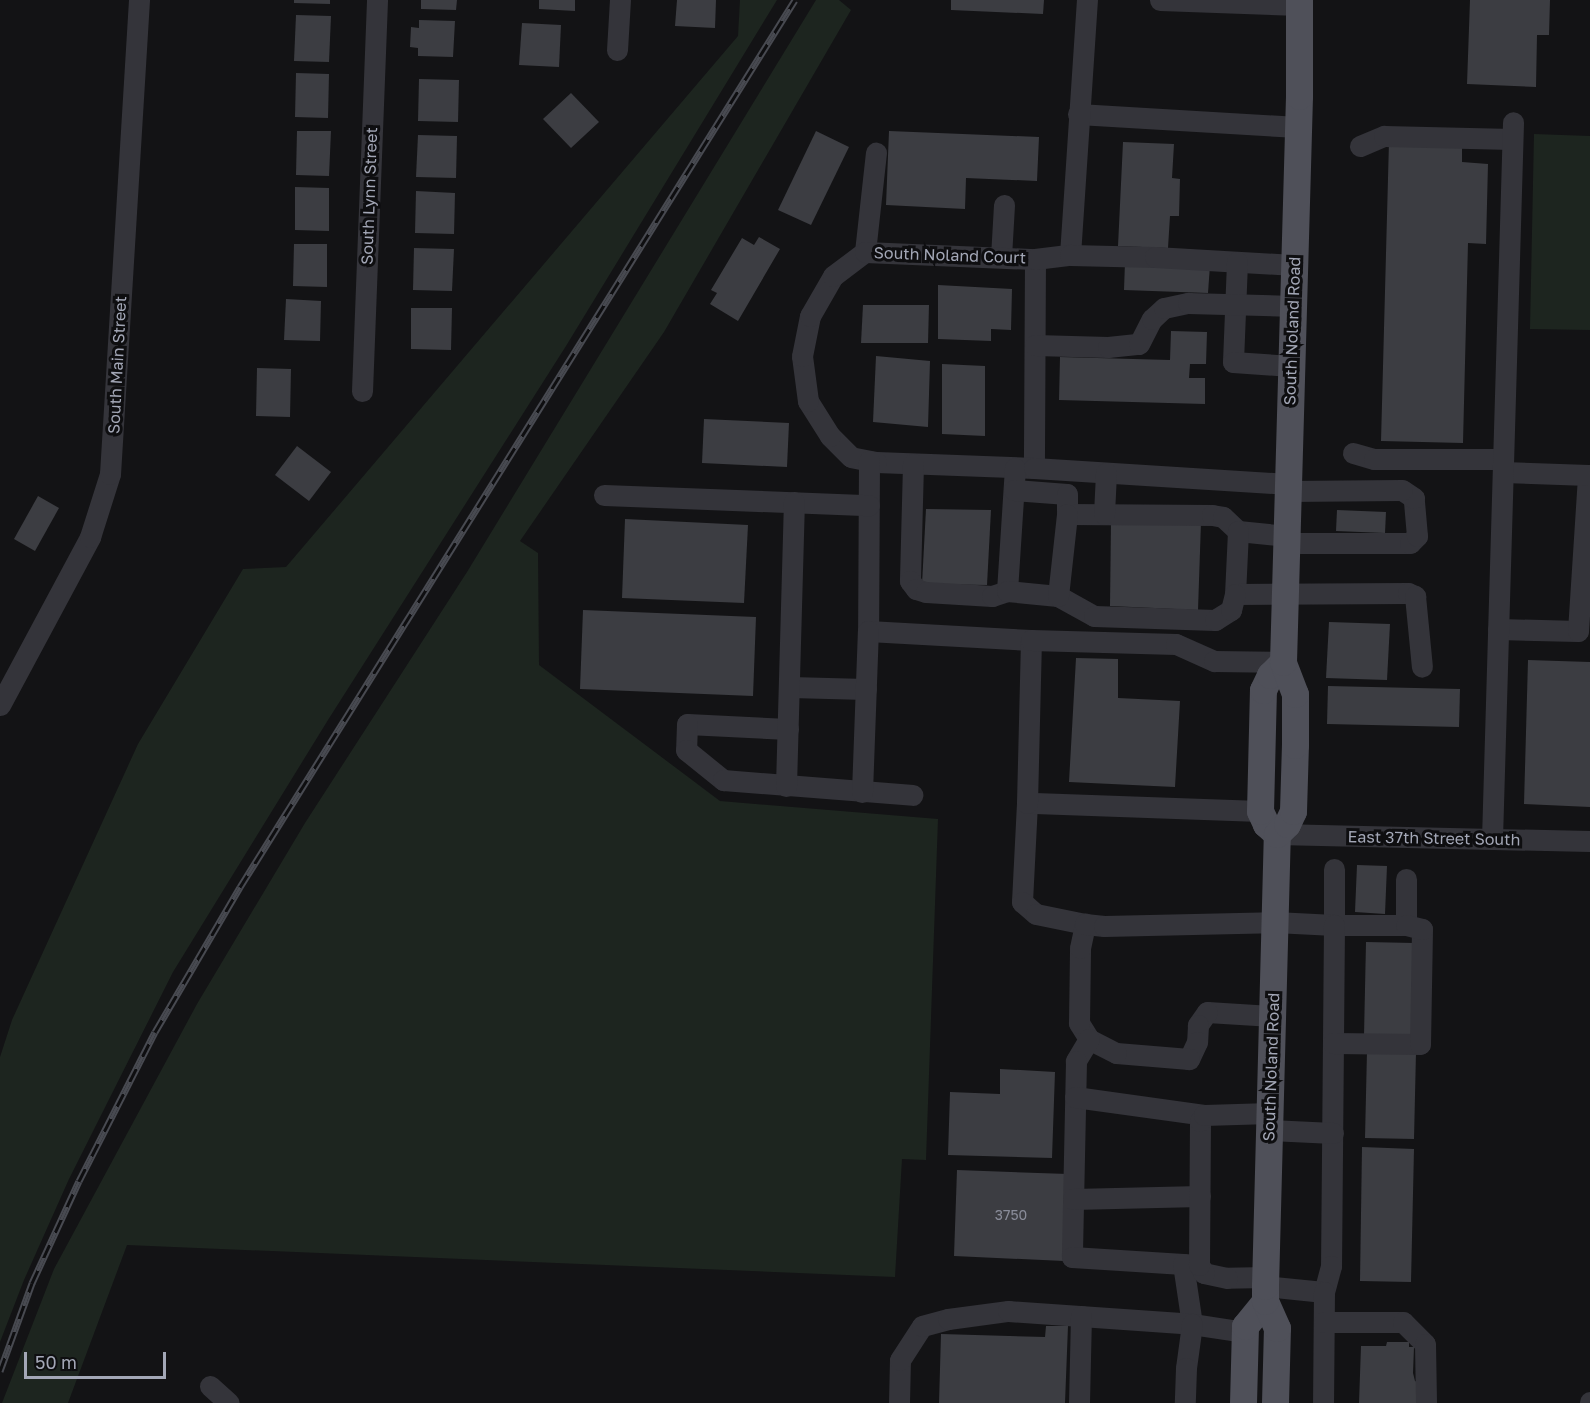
<!DOCTYPE html>
<html>
<head>
<meta charset="utf-8">
<style>
  body { margin:0 }
  #map { position:relative; width:1590px; height:1403px; overflow:hidden; background:#131315; font-family:"Golos Text",sans-serif }
  div>[style] { position:absolute }
  [style*='--x'] { left:calc(var(--x)*1px); top:calc(var(--y)*1px); width:calc(var(--w)*1px); rotate:calc(var(--a)*1deg) }
  .green>* { inset:0; background:#1d251f }
  .building>* { inset:0; background:#3c3d42 }
  .minor>* { height:21px; margin:-10.5px; padding:0 10.5px; transform-origin:10.5px; border-radius:10.5px; background:#34343a }
  .major>* { height:27px; margin:-13.5px; padding:0 13.5px; transform-origin:13.5px; border-radius:13.5px; background:#4f5059 }
  .rail>* { height:7px; margin-top:-3.5px; transform-origin:0; background:repeating-linear-gradient(90deg,#0e0e10 0 14px,#484a51 0 28px); box-sizing:border-box; border-block:2px solid #484a51 }
  span { translate:-50% -50%; white-space:nowrap; text-align:center; line-height:1.15; -webkit-text-stroke:6px #0e0e10; paint-order:stroke }
  .number-label { font-size:14px; color:#898c99 }
  .number-label span { -webkit-text-stroke-width:0 }
  .street-label { font-size:16px; color:#a3a7b6 }
  .scale { position:absolute; left:24px; top:1352px; width:142px; height:27px; box-sizing:border-box; border:3px solid #a3a7b6; border-top:0; padding-left:8px; font-size:18px; line-height:21px; white-space:nowrap; color:#a3a7b6; -webkit-text-stroke:4px #0e0e10; paint-order:stroke }
</style>
</head>
<body>
<div id="map">
  <div class="green">
    <div style="clip-path:polygon(740px 0,777px 0,566px 346px,328px 720px,173px 972px,69px 1179px,24px 1280px,0 1342px,0 1057px,12px 1020px,138px 744px,243px 569px,286px 567px,738px 36px)"></div>
    <div style="clip-path:polygon(816px 0,839px 0,851px 10px,664px 332px,520px 541px,538px 553px,539px 665px,720px 801px,938px 819px,926px 1160px,902px 1159px,895px 1277px,127px 1245px,68px 1403px,2px 1403px,54px 1269px,197px 1004px,305px 823px,467px 572px)"></div>
    <div style="clip-path:polygon(1534px 134px,1590px 136px,1590px 330px,1530px 329px)"></div>
  </div>
  <div class="building">
    <div style="clip-path:polygon(294px 0,330px 0,330px 4px,294px 3px)"></div>
    <div style="clip-path:polygon(421px 0,457px 0,456px 10px,421px 9px)"></div>
    <div style="clip-path:polygon(539px 0,575px 0,575px 11px,539px 9px)"></div>
    <div style="clip-path:polygon(677px 0,716px 0,715px 28px,675px 26px)"></div>
    <div style="clip-path:polygon(951px 0,1044px 0,1043px 14px,951px 10px)"></div>
    <div style="clip-path:polygon(1470px 0,1550px 0,1549px 35px,1537px 35px,1536px 87px,1467px 84px)"></div>
    <div style="clip-path:polygon(296px 15px,331px 16px,329px 62px,294px 61px)"></div>
    <div style="clip-path:polygon(419px 20px,455px 21px,453px 57px,418px 56px,418px 48px,410px 47px,411px 27px,419px 28px)"></div>
    <div style="clip-path:polygon(522px 23px,561px 25px,559px 67px,519px 65px)"></div>
    <div style="clip-path:polygon(296px 73px,329px 74px,328px 118px,295px 117px)"></div>
    <div style="clip-path:polygon(419px 79px,459px 80px,458px 122px,418px 121px)"></div>
    <div style="clip-path:polygon(571px 93px,599px 122px,571px 148px,543px 119px)"></div>
    <div style="clip-path:polygon(297px 131px,331px 131px,329px 176px,296px 175px)"></div>
    <div style="clip-path:polygon(816px 131px,849px 147px,811px 225px,778px 210px)"></div>
    <div style="clip-path:polygon(889px 131px,1039px 137px,1037px 181px,966px 178px,965px 209px,886px 205px)"></div>
    <div style="clip-path:polygon(418px 135px,457px 136px,456px 178px,416px 177px)"></div>
    <div style="clip-path:polygon(1389px 141px,1462px 143px,1462px 162px,1488px 164px,1486px 244px,1468px 243px,1463px 443px,1381px 441px)"></div>
    <div style="clip-path:polygon(1123px 142px,1174px 144px,1172px 178px,1180px 179px,1179px 216px,1170px 216px,1168px 248px,1118px 246px)"></div>
    <div style="clip-path:polygon(295px 187px,329px 188px,329px 231px,295px 230px)"></div>
    <div style="clip-path:polygon(416px 191px,455px 193px,454px 234px,415px 233px)"></div>
    <div style="clip-path:polygon(759px 237px,780px 249px,738px 321px,710px 304px,717px 293px,711px 290px,742px 238px,754px 245px)"></div>
    <div style="clip-path:polygon(294px 244px,327px 244px,327px 287px,293px 286px)"></div>
    <div style="clip-path:polygon(414px 248px,454px 249px,452px 291px,413px 290px)"></div>
    <div style="clip-path:polygon(1125px 262px,1210px 265px,1208px 293px,1124px 290px)"></div>
    <div style="clip-path:polygon(938px 285px,1012px 289px,1011px 330px,991px 329px,991px 341px,938px 339px)"></div>
    <div style="clip-path:polygon(286px 299px,321px 301px,320px 341px,284px 340px)"></div>
    <div style="clip-path:polygon(863px 305px,929px 305px,928px 343px,861px 343px)"></div>
    <div style="clip-path:polygon(411px 308px,452px 308px,451px 350px,411px 349px)"></div>
    <div style="clip-path:polygon(1171px 331px,1207px 332px,1206px 364px,1190px 364px,1189px 378px,1205px 378px,1205px 404px,1059px 400px,1060px 357px,1170px 360px)"></div>
    <div style="clip-path:polygon(876px 356px,930px 361px,928px 427px,873px 422px)"></div>
    <div style="clip-path:polygon(942px 364px,985px 366px,985px 436px,942px 434px)"></div>
    <div style="clip-path:polygon(257px 368px,291px 369px,290px 417px,256px 416px)"></div>
    <div style="clip-path:polygon(704px 419px,789px 423px,787px 467px,702px 463px)"></div>
    <div style="clip-path:polygon(297px 446px,331px 472px,309px 501px,275px 475px)"></div>
    <div style="clip-path:polygon(38px 496px,59px 508px,35px 551px,14px 539px)"></div>
    <div style="clip-path:polygon(926px 509px,991px 510px,987px 585px,922px 584px)"></div>
    <div style="clip-path:polygon(1337px 510px,1386px 512px,1385px 533px,1336px 531px)"></div>
    <div style="clip-path:polygon(625px 519px,748px 525px,744px 603px,622px 598px)"></div>
    <div style="clip-path:polygon(1111px 522px,1201px 522px,1198px 610px,1110px 606px)"></div>
    <div style="clip-path:polygon(583px 610px,756px 617px,753px 696px,580px 689px)"></div>
    <div style="clip-path:polygon(1329px 622px,1390px 624px,1387px 680px,1326px 678px)"></div>
    <div style="clip-path:polygon(1076px 658px,1118px 659px,1118px 698px,1180px 701px,1175px 787px,1069px 782px)"></div>
    <div style="clip-path:polygon(1528px 660px,1590px 662px,1590px 807px,1524px 804px)"></div>
    <div style="clip-path:polygon(1328px 686px,1460px 689px,1459px 727px,1327px 724px)"></div>
    <div style="clip-path:polygon(1357px 865px,1387px 866px,1385px 914px,1355px 912px)"></div>
    <div style="clip-path:polygon(1366px 942px,1414px 943px,1412px 1038px,1364px 1036px)"></div>
    <div style="clip-path:polygon(1367px 1051px,1416px 1052px,1414px 1139px,1365px 1138px)"></div>
    <div style="clip-path:polygon(1000px 1069px,1055px 1072px,1052px 1158px,948px 1155px,950px 1092px,1000px 1094px)"></div>
    <div style="clip-path:polygon(1362px 1147px,1414px 1149px,1411px 1282px,1360px 1281px)"></div>
    <div style="clip-path:polygon(957px 1170px,1068px 1174px,1064px 1261px,954px 1256px)"></div>
    <div style="clip-path:polygon(1046px 1326px,1068px 1326px,1065px 1403px,939px 1403px,941px 1334px,1045px 1337px)"></div>
    <div style="clip-path:polygon(1387px 1342px,1409px 1342px,1409px 1347px,1414px 1347px,1413px 1373px,1415px 1381px,1421px 1384px,1420px 1403px,1359px 1403px,1361px 1346px,1386px 1346px)"></div>
  </div>
  <div class="minor">
    <div style="--x:1160;--y:0;--w:139;--a:2.1"></div>
    <div style="--x:617;--y:50;--w:50;--a:-86.6"></div>
    <div style="--x:1078;--y:114;--w:220;--a:3.4"></div>
    <div style="--x:1360;--y:146;--w:26;--a:-23"></div>
    <div style="--x:1384;--y:136;--w:128;--a:1.3"></div>
    <div style="--x:865;--y:252;--w:100;--a:-83.7"></div>
    <div style="--x:1070;--y:255;--w:256;--a:-86.2"></div>
    <div style="--x:1001;--y:257;--w:52;--a:-86.7"></div>
    <div style="--x:1035;--y:259;--w:209;--a:90.3"></div>
    <div style="--x:1034;--y:468;--w:158;--a:-177.8"></div>
    <div style="--x:876;--y:462;--w:25;--a:-169"></div>
    <div style="--x:851;--y:457;--w:30;--a:-135"></div>
    <div style="--x:830;--y:436;--w:41;--a:-122.2"></div>
    <div style="--x:808;--y:401;--w:45;--a:-97.6"></div>
    <div style="--x:802;--y:356;--w:41;--a:-78.7"></div>
    <div style="--x:810;--y:316;--w:46;--a:-60.1"></div>
    <div style="--x:833;--y:276;--w:40;--a:-37"></div>
    <div style="--x:865;--y:252;--w:170;--a:2.4"></div>
    <div style="--x:1035;--y:259;--w:35;--a:-7"></div>
    <div style="--x:1070;--y:255;--w:85;--a:1.3"></div>
    <div style="--x:1155;--y:257;--w:139;--a:3.3"></div>
    <div style="--x:1237;--y:262;--w:100;--a:92.3"></div>
    <div style="--x:1233;--y:362;--w:58;--a:3.9"></div>
    <div style="--x:1035;--y:345;--w:73;--a:1.6"></div>
    <div style="--x:1108;--y:347;--w:31;--a:-6"></div>
    <div style="--x:1139;--y:344;--w:28;--a:-63"></div>
    <div style="--x:1152;--y:319;--w:16;--a:-43"></div>
    <div style="--x:1164;--y:308;--w:25;--a:-12"></div>
    <div style="--x:1188;--y:303;--w:105;--a:1.6"></div>
    <div style="--x:362;--y:391;--w:391;--a:-87.8"></div>
    <div style="--x:1353;--y:453;--w:22;--a:16"></div>
    <div style="--x:1374;--y:459;--w:129;--a:0"></div>
    <div style="--x:869;--y:461;--w:170;--a:90.3"></div>
    <div style="--x:868;--y:631;--w:163;--a:3.2"></div>
    <div style="--x:913;--y:464;--w:117;--a:91.5"></div>
    <div style="--x:910;--y:581;--w:10;--a:53"></div>
    <div style="--x:916;--y:589;--w:10;--a:17"></div>
    <div style="--x:926;--y:592;--w:66;--a:3.5"></div>
    <div style="--x:992;--y:596;--w:16;--a:-18"></div>
    <div style="--x:1007;--y:591;--w:123;--a:-86.3"></div>
    <div style="--x:1034;--y:468;--w:255;--a:3.6"></div>
    <div style="--x:1014;--y:490;--w:53;--a:4.3"></div>
    <div style="--x:1067;--y:494;--w:20;--a:90"></div>
    <div style="--x:1067;--y:514;--w:145;--a:0.4"></div>
    <div style="--x:1212;--y:515;--w:11;--a:10"></div>
    <div style="--x:1223;--y:517;--w:21;--a:43"></div>
    <div style="--x:1238;--y:531;--w:49;--a:5.8"></div>
    <div style="--x:604;--y:495;--w:265;--a:2.2"></div>
    <div style="--x:1104;--y:514;--w:41;--a:-87.2"></div>
    <div style="--x:1238;--y:531;--w:63;--a:92.7"></div>
    <div style="--x:1235;--y:594;--w:173;--a:-0.3"></div>
    <div style="--x:1408;--y:593;--w:8;--a:23"></div>
    <div style="--x:1415;--y:596;--w:71;--a:84.4"></div>
    <div style="--x:1286;--y:543;--w:124;--a:0"></div>
    <div style="--x:1410;--y:543;--w:10;--a:-45"></div>
    <div style="--x:1417;--y:536;--w:38;--a:-95"></div>
    <div style="--x:1414;--y:498;--w:14;--a:-146"></div>
    <div style="--x:1402;--y:490;--w:114;--a:179.5"></div>
    <div style="--x:1007;--y:591;--w:51;--a:5.6"></div>
    <div style="--x:1058;--y:596;--w:41;--a:29.1"></div>
    <div style="--x:1094;--y:616;--w:121;--a:1.9"></div>
    <div style="--x:1215;--y:620;--w:19;--a:-32"></div>
    <div style="--x:1231;--y:610;--w:16;--a:-76"></div>
    <div style="--x:1058;--y:596;--w:82;--a:-83.7"></div>
    <div style="--x:1498;--y:629;--w:80;--a:1.4"></div>
    <div style="--x:1578;--y:631;--w:156;--a:-86.3"></div>
    <div style="--x:1588;--y:475;--w:85;--a:-178"></div>
    <div style="--x:790;--y:687;--w:76;--a:1.5"></div>
    <div style="--x:0;--y:705;--w:191;--a:-61.8"></div>
    <div style="--x:90;--y:537;--w:66;--a:-72.4"></div>
    <div style="--x:110;--y:474;--w:475;--a:-86.5"></div>
    <div style="--x:788;--y:729;--w:101;--a:-177.2"></div>
    <div style="--x:687;--y:724;--w:26;--a:92"></div>
    <div style="--x:686;--y:750;--w:48;--a:39"></div>
    <div style="--x:723;--y:780;--w:190;--a:4.5"></div>
    <div style="--x:786;--y:786;--w:284;--a:-88.4"></div>
    <div style="--x:862;--y:792;--w:161;--a:-87.9"></div>
    <div style="--x:1027;--y:803;--w:99;--a:92.9"></div>
    <div style="--x:1022;--y:902;--w:18;--a:41"></div>
    <div style="--x:1036;--y:914;--w:50;--a:11.5"></div>
    <div style="--x:1260;--y:811;--w:233;--a:-178"></div>
    <div style="--x:1027;--y:803;--w:163;--a:-88.6"></div>
    <div style="--x:1031;--y:640;--w:145;--a:1.6"></div>
    <div style="--x:1176;--y:644;--w:42;--a:24.1"></div>
    <div style="--x:1214;--y:661;--w:69;--a:0.8"></div>
    <div style="--x:1277;--y:834;--w:313;--a:1.3"></div>
    <div style="--x:1492;--y:839;--w:717;--a:-88.32"></div>
    <div style="--x:1334;--y:869;--w:56;--a:90"></div>
    <div style="--x:1334;--y:925;--w:72;--a:0"></div>
    <div style="--x:1406;--y:925;--w:46;--a:-90"></div>
    <div style="--x:1273;--y:1016;--w:66;--a:-176.5"></div>
    <div style="--x:1207;--y:1012;--w:16;--a:125"></div>
    <div style="--x:1198;--y:1025;--w:17;--a:93"></div>
    <div style="--x:1197;--y:1042;--w:19;--a:115"></div>
    <div style="--x:1189;--y:1059;--w:73;--a:-175.3"></div>
    <div style="--x:1116;--y:1053;--w:30;--a:-153"></div>
    <div style="--x:1089;--y:1039;--w:19;--a:-122"></div>
    <div style="--x:1079;--y:1023;--w:75;--a:-89.2"></div>
    <div style="--x:1080;--y:948;--w:25;--a:-78"></div>
    <div style="--x:1085;--y:924;--w:19;--a:6"></div>
    <div style="--x:1104;--y:926;--w:171;--a:-1.3"></div>
    <div style="--x:1275;--y:922;--w:59;--a:2.9"></div>
    <div style="--x:1334;--y:925;--w:341;--a:90.5"></div>
    <div style="--x:1331;--y:1266;--w:27;--a:105"></div>
    <div style="--x:1089;--y:1039;--w:26;--a:121"></div>
    <div style="--x:1076;--y:1061;--w:196;--a:91.2"></div>
    <div style="--x:1072;--y:1257;--w:127;--a:3.6"></div>
    <div style="--x:1333;--y:1043;--w:87;--a:0.7"></div>
    <div style="--x:1420;--y:1044;--w:115;--a:-89"></div>
    <div style="--x:1422;--y:929;--w:16;--a:-166"></div>
    <div style="--x:1075;--y:1097;--w:130;--a:7.9"></div>
    <div style="--x:1270;--y:1130;--w:63;--a:2.7"></div>
    <div style="--x:1073;--y:1199;--w:127;--a:-1.4"></div>
    <div style="--x:1183;--y:1264;--w:61;--a:81.5"></div>
    <div style="--x:1192;--y:1324;--w:54;--a:8.6"></div>
    <div style="--x:1266;--y:1277;--w:39;--a:179"></div>
    <div style="--x:1227;--y:1278;--w:24;--a:-168"></div>
    <div style="--x:1204;--y:1273;--w:9;--a:-122"></div>
    <div style="--x:1199;--y:1265;--w:144;--a:-89.6"></div>
    <div style="--x:1200;--y:1121;--w:7;--a:-56"></div>
    <div style="--x:1204;--y:1115;--w:66;--a:-1.7"></div>
    <div style="--x:1265;--y:1286;--w:59;--a:5.8"></div>
    <div style="--x:1324;--y:1292;--w:111;--a:90.5"></div>
    <div style="--x:1324;--y:1322;--w:79;--a:0"></div>
    <div style="--x:1403;--y:1322;--w:31;--a:45"></div>
    <div style="--x:1425;--y:1344;--w:59;--a:89"></div>
    <div style="--x:210;--y:1386;--w:25;--a:42"></div>
    <div style="--x:899;--y:1403;--w:43;--a:-88.7"></div>
    <div style="--x:900;--y:1360;--w:40;--a:-57.1"></div>
    <div style="--x:922;--y:1326;--w:27;--a:-15"></div>
    <div style="--x:948;--y:1319;--w:61;--a:-7.6"></div>
    <div style="--x:1008;--y:1311;--w:184;--a:4"></div>
    <div style="--x:1192;--y:1324;--w:44;--a:97.8"></div>
    <div style="--x:1186;--y:1368;--w:35;--a:92"></div>
    <div style="--x:1079;--y:1403;--w:87;--a:-88.7"></div>
    <div style="--x:1590;--y:1403;--w:1;--a:-90"></div>
  </div>
  <div class="major">
    <div style="--x:1277;--y:834;--w:15;--a:-138"></div>
    <div style="--x:1266;--y:824;--w:14;--a:-115"></div>
    <div style="--x:1260;--y:811;--w:121;--a:-88.6"></div>
    <div style="--x:1263;--y:690;--w:17;--a:-65"></div>
    <div style="--x:1270;--y:675;--w:18;--a:-45"></div>
    <div style="--x:1243;--y:1403;--w:77;--a:-88.5"></div>
    <div style="--x:1245;--y:1326;--w:32;--a:-51"></div>
    <div style="--x:1275;--y:1403;--w:75;--a:-88.5"></div>
    <div style="--x:1277;--y:1328;--w:30;--a:-114"></div>
    <div style="--x:1265;--y:1301;--w:15;--a:-90"></div>
    <div style="--x:1265;--y:1286;--w:452;--a:-88.5"></div>
    <div style="--x:1277;--y:834;--w:14;--a:-45"></div>
    <div style="--x:1287;--y:824;--w:14;--a:-65"></div>
    <div style="--x:1293;--y:811;--w:66;--a:-88.3"></div>
    <div style="--x:1295;--y:745;--w:51;--a:-90"></div>
    <div style="--x:1295;--y:694;--w:34;--a:-111"></div>
    <div style="--x:1283;--y:662;--w:566;--a:-88.38"></div>
    <div style="--x:1299;--y:96;--w:96;--a:-90"></div>
  </div>
  <div class="rail">
    <div style="--x:0;--y:1371;--w:94;--a:-70"></div>
    <div style="--x:32;--y:1283;--w:112;--a:-65.3"></div>
    <div style="--x:79;--y:1181;--w:167;--a:-63"></div>
    <div style="--x:155;--y:1032;--w:168;--a:-59.6"></div>
    <div style="--x:240;--y:887;--w:1046;--a:-57.97"></div>
  </div>
  <div class="number-label">
    <span style="left:1011px;top:1215px">3750</span>
  </div>
  <div class="street-label">
    <span style="left:369px;top:196px;rotate:-88deg">South Lynn Street</span>
    <span style="left:950px;top:255px;rotate:2deg">South Noland Court</span>
    <span style="left:1292px;top:331px;rotate:-88deg">South Noland Road</span>
    <span style="left:117px;top:365px;rotate:-87deg">South Main Street</span>
    <span style="left:1434px;top:838px;rotate:1deg">East 37th Street South</span>
    <span style="left:1271px;top:1067px;rotate:-88deg">South Noland Road</span>
  </div>
  <div class="scale">50 m</div>
</div>
</body>
</html>
